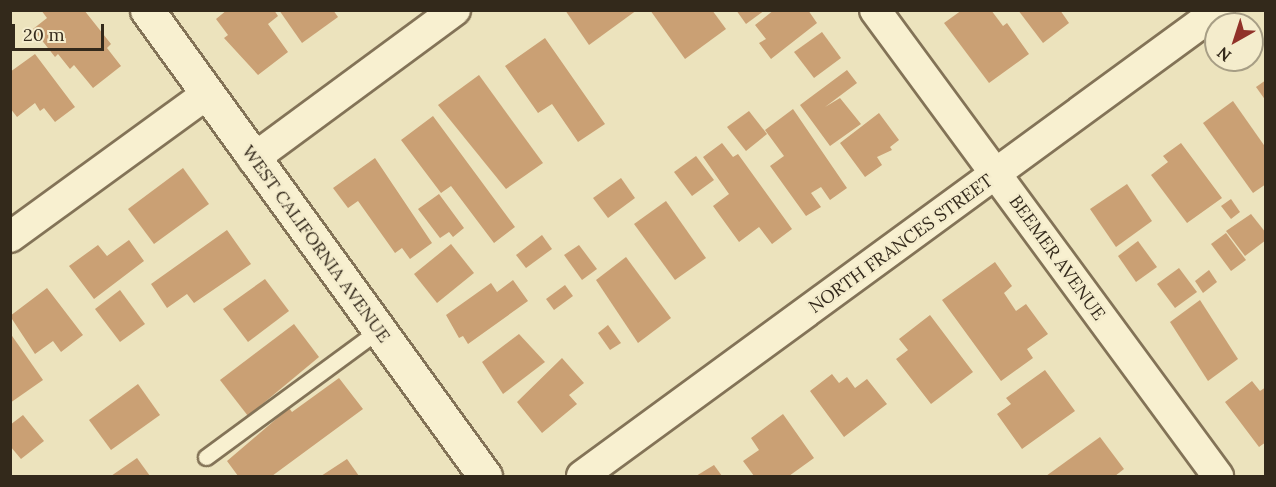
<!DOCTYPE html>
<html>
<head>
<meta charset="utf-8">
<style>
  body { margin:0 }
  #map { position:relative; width:1276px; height:487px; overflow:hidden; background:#ece3bd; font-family:Lora,serif }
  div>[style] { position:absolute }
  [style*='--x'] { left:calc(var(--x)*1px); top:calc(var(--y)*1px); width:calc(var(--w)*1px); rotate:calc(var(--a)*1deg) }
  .building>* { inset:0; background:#caa074 }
  .roads { filter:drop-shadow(2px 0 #837357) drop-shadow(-2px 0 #837357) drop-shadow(0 2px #837357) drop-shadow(0 -2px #837357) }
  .service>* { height:15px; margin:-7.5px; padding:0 7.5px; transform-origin:7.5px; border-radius:7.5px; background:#f8f0d0 }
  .minor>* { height:30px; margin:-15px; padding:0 15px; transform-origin:15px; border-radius:15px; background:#f8f0d0 }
  .tertiary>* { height:33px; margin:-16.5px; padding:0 16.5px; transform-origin:16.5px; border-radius:16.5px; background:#f8f0d0 }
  span { translate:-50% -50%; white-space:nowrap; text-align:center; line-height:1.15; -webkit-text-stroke:4.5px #f4eccc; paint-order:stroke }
  .street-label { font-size:18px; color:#33291b }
  .frame { position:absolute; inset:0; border:12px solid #33291b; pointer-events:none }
  .north { position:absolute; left:1204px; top:12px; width:60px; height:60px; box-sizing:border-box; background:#f4eccc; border:2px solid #a79e85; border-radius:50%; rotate:219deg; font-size:16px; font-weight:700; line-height:24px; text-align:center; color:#33291b }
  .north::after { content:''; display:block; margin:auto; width:21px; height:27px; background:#913229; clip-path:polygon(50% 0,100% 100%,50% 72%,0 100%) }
  .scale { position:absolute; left:12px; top:24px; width:92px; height:27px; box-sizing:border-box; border:3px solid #33291b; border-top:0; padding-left:8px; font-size:18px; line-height:21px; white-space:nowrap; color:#33291b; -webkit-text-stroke:4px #f4eccc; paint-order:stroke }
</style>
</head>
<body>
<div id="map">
  <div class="building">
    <div style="clip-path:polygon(41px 10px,84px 10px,111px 44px,107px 48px,121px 66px,93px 88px,74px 65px,70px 69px,58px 54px,55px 57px,33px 29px,47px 18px)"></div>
    <div style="clip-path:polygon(227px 10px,274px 10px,278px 16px,268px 24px,288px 52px,258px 75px,224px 38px,228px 35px,216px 19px)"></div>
    <div style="clip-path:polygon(279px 10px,333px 10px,338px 17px,302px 43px)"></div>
    <div style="clip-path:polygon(565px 10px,637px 10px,589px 45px)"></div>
    <div style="clip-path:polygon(650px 10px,712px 10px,726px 29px,685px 59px)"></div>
    <div style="clip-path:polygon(736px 10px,765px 10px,746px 24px)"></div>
    <div style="clip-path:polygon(774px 10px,808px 10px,817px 23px,771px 59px,759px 43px,766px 39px,755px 25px)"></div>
    <div style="clip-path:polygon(962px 10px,991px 10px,1003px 26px,1007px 23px,1029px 54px,989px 83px,944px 23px)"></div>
    <div style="clip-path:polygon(1018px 10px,1060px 10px,1069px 23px,1043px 43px)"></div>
    <div style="clip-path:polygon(822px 32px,841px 58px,814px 78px,794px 52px)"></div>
    <div style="clip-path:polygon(545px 38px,605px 124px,578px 142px,552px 104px,538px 113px,505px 66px)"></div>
    <div style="clip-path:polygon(35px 54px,75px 107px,55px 122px,44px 108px,40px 111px,35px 103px,17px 117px,10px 108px,10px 72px)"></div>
    <div style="clip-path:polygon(847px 70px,857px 83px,825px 107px,840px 98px,861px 124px,830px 146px,800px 105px)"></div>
    <div style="clip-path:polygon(479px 75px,543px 163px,506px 189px,438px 105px)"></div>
    <div style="clip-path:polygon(1266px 80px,1266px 101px,1256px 87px)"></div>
    <div style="clip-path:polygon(1233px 101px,1266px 148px,1266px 184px,1253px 193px,1203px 123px)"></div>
    <div style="clip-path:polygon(793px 109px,847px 188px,830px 200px,821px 187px,811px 193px,821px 207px,806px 216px,770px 166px,784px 156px,765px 130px)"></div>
    <div style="clip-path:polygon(749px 111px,767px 134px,746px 151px,727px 127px)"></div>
    <div style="clip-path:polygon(879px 113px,899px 140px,890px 147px,892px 150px,877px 157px,882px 165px,865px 177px,840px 143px)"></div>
    <div style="clip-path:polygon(433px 116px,515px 227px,494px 243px,451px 186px,441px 193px,401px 140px)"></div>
    <div style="clip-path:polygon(722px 143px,733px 157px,738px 154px,792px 229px,772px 244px,759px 227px,739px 242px,713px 206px,729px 194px,703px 157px)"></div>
    <div style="clip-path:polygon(1181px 143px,1222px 198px,1187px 223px,1151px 175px,1168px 162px,1163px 156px)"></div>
    <div style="clip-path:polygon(696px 156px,714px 180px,692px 196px,674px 172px)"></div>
    <div style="clip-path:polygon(375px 158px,432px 243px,410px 259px,402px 248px,395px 253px,358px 201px,348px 208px,333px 188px)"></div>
    <div style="clip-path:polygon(183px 168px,209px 204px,154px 244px,128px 209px)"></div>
    <div style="clip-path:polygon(621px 178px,635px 198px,608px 218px,593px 198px)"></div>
    <div style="clip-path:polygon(1127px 184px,1152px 221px,1116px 247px,1090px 209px)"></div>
    <div style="clip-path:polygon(439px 194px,464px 228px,453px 237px,449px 232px,440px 238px,418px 209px)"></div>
    <div style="clip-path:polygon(1231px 199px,1240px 212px,1231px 219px,1221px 206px)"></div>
    <div style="clip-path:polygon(666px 201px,706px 258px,675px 280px,634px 224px)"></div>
    <div style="clip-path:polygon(1251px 214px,1266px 233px,1266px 240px,1245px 256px,1226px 231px)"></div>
    <div style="clip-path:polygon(227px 230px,251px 264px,194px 303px,187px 294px,167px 308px,151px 284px)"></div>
    <div style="clip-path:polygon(1226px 233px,1246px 260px,1231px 271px,1211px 244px)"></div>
    <div style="clip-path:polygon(542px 235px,552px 249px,526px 268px,516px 255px)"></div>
    <div style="clip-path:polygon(129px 240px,144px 261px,94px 299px,69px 266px,98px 245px,107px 256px)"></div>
    <div style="clip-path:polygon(1138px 241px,1157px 267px,1136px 282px,1118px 256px)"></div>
    <div style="clip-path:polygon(451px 244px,474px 273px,437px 303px,414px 274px)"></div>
    <div style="clip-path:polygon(579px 245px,597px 269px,582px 280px,564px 255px)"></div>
    <div style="clip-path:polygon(626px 257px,671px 318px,638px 343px,596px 280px)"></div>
    <div style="clip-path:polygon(995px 262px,1012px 286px,1004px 293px,1016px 311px,1026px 304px,1048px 334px,1027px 349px,1033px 358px,1001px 381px,942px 300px)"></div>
    <div style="clip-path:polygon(1179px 268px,1197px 292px,1175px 308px,1157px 284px)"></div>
    <div style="clip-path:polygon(1209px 270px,1217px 282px,1203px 293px,1195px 281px)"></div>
    <div style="clip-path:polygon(265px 279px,289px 311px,248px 342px,223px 309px)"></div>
    <div style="clip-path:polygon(513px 280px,528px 301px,468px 344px,463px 336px,459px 338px,446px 315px,491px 283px,497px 292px)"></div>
    <div style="clip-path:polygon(565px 285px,573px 296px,554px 310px,546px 299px)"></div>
    <div style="clip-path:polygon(47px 288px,83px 335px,61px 352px,53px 341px,35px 354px,10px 316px)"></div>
    <div style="clip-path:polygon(120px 290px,145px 324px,120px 342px,95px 309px)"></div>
    <div style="clip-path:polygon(1200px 300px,1238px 359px,1208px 381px,1170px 322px)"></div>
    <div style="clip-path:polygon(930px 315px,973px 372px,931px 404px,896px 359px,908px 350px,899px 339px)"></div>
    <div style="clip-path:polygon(294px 324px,319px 357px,248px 416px,220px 380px)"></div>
    <div style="clip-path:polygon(608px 325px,621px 343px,610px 350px,598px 333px)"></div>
    <div style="clip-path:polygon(10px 333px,43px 380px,10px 403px)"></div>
    <div style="clip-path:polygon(519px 334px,545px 362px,503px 394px,482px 362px)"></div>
    <div style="clip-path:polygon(562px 358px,584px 383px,569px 395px,577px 404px,542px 433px,517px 402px)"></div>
    <div style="clip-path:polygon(1045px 370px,1075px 411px,1022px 449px,997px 414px,1011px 404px,1006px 398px)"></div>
    <div style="clip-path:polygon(832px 374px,839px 383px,847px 377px,855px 388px,867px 379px,887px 404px,844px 437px,810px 391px)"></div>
    <div style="clip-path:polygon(339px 378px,363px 409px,272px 476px,238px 476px,227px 461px,289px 408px,292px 412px)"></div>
    <div style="clip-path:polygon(1252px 381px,1260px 391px,1266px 387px,1266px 442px,1259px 447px,1225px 402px)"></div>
    <div style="clip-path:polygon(138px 384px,160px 415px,111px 450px,89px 420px)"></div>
    <div style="clip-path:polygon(783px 414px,814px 458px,789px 476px,754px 476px,743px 461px,759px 450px,751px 438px)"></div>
    <div style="clip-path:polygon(23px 415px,44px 441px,21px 459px,10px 446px,10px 425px)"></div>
    <div style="clip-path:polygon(1100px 437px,1124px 469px,1115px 476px,1046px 476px)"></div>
    <div style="clip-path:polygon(137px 458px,150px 476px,111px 476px)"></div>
    <div style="clip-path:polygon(347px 459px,359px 476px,321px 476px)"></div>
    <div style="clip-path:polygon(714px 465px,722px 476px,696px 476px)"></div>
  </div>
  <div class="roads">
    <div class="service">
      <div style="--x:206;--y:457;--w:215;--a:-36.3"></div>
    </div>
    <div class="minor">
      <div style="--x:875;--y:10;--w:579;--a:53.65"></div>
      <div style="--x:253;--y:159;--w:251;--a:-36.4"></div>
      <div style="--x:10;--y:237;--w:243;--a:-36"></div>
      <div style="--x:582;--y:476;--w:789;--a:-36.19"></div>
    </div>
    <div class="tertiary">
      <div style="--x:147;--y:10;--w:576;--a:54.05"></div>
    </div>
  </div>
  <div class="street-label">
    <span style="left:316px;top:244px;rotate:54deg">WEST CALIFORNIA AVENUE</span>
    <span style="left:901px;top:244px;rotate:-36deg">NORTH FRANCES STREET</span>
    <span style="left:1057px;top:258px;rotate:54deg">BEEMER AVENUE</span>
  </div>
  <div class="frame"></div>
  <div class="north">N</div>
  <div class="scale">20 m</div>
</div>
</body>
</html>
